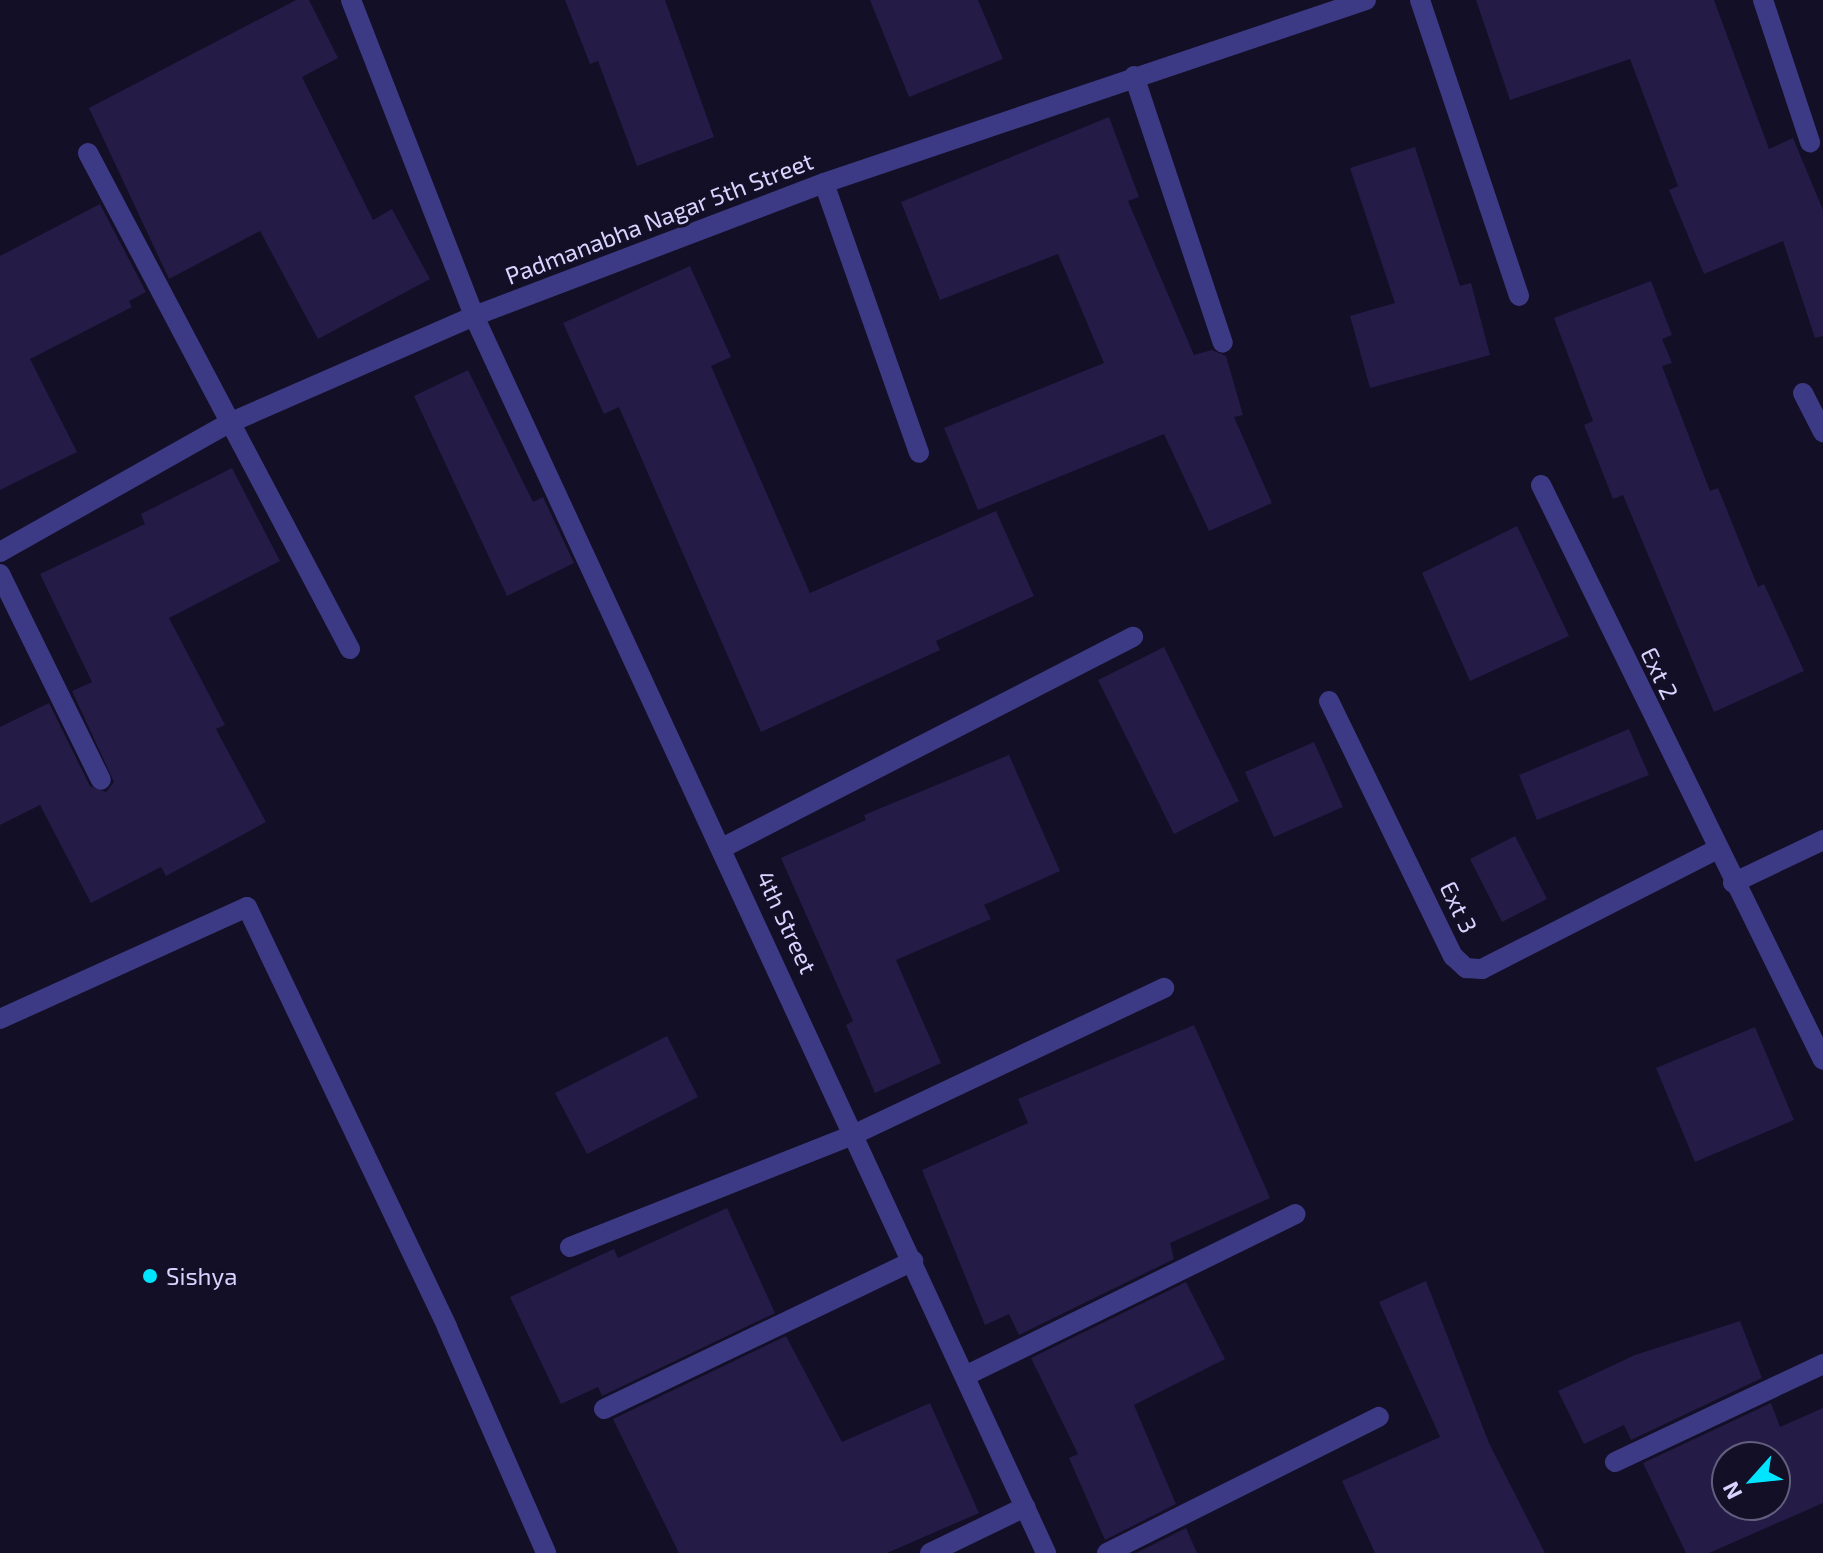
<!DOCTYPE html>
<html>
<head>
<meta charset="utf-8">
<style>
  body { margin:0 }
  #map { position:relative; width:1823px; height:1553px; overflow:hidden; background:#130f26; font-family:"Exo 2",sans-serif }
  div>[style] { position:absolute }
  [style*='--x'] { left:calc(var(--x)*1px); top:calc(var(--y)*1px); width:calc(var(--w)*1px); rotate:calc(var(--a)*1deg) }
  .building>* { inset:0; background:#241b47 }
  .service>* { height:20px; margin:-10px; padding:0 10px; transform-origin:10px; border-radius:10px; background:#3d3a85 }
  .minor>* { height:20px; margin:-10px; padding:0 10px; transform-origin:10px; border-radius:10px; background:#3d3a85 }
  .dots>* { width:22px; height:22px; translate:-50% -50%; box-sizing:border-box; border:4px solid #130f26; border-radius:50% }
  span { translate:-50% -50%; white-space:nowrap; text-align:center; line-height:1.15; -webkit-text-stroke:7px #130f26; paint-order:stroke }
  .street-label { font-size:24px; color:#d9d4ff }
  .poi-label { font-size:24px; color:#d9d4ff }
  .left { translate:0 -50%; text-align:left }
  .north { position:absolute; left:1711px; top:1441px; width:80px; height:80px; box-sizing:border-box; background:#130f26; border:2px solid #625e7d; border-radius:50%; rotate:243deg; font-size:22px; font-weight:700; line-height:32px; text-align:center; color:#d9d4ff }
  .north::after { content:''; display:block; margin:auto; width:28px; height:36px; background:#00e5ff; clip-path:polygon(50% 0,100% 100%,50% 72%,0 100%) }
</style>
</head>
<body>
<div id="map">
  <div class="building">
    <div style="clip-path:polygon(296px 0,309px 0,338px 58px,302px 77px,373px 220px,392px 209px,430px 279px,318px 339px,260px 231px,169px 279px,89px 108px)"></div>
    <div style="clip-path:polygon(565px 0,665px 0,714px 137px,637px 166px,598px 61px,590px 64px)"></div>
    <div style="clip-path:polygon(870px 0,978px 0,1003px 59px,909px 97px)"></div>
    <div style="clip-path:polygon(1476px 0,1714px 0,1769px 149px,1793px 138px,1823px 210px,1823px 336px,1815px 338px,1783px 241px,1704px 274px,1669px 190px,1678px 186px,1630px 59px,1510px 100px)"></div>
    <div style="clip-path:polygon(1109px 117px,1139px 197px,1128px 201px,1194px 355px,1212px 350px,1226px 356px,1243px 415px,1234px 417px,1272px 503px,1209px 531px,1164px 434px,978px 510px,944px 428px,1104px 363px,1058px 254px,940px 300px,901px 202px)"></div>
    <div style="clip-path:polygon(1415px 147px,1460px 286px,1471px 283px,1490px 355px,1370px 388px,1350px 316px,1395px 303px,1350px 168px)"></div>
    <div style="clip-path:polygon(100px 204px,146px 292px,129px 301px,132px 307px,30px 359px,77px 452px,0 490px,0 256px)"></div>
    <div style="clip-path:polygon(690px 266px,731px 357px,711px 366px,810px 593px,996px 511px,1034px 596px,936px 641px,940px 650px,761px 732px,619px 407px,604px 414px,563px 323px)"></div>
    <div style="clip-path:polygon(1651px 281px,1672px 335px,1662px 339px,1672px 363px,1662px 366px,1710px 491px,1718px 488px,1758px 587px,1764px 584px,1804px 671px,1714px 712px,1623px 495px,1613px 499px,1584px 425px,1593px 421px,1554px 318px)"></div>
    <div style="clip-path:polygon(468px 370px,533px 502px,543px 497px,574px 563px,507px 596px,414px 396px)"></div>
    <div style="clip-path:polygon(232px 468px,280px 561px,169px 618px,225px 725px,216px 729px,266px 822px,166px 876px,161px 867px,91px 903px,40px 805px,0 825px,0 727px,49px 703px,90px 786px,106px 792px,114px 782px,72px 691px,92px 682px,40px 574px,145px 524px,141px 514px)"></div>
    <div style="clip-path:polygon(1517px 526px,1569px 636px,1470px 681px,1422px 573px)"></div>
    <div style="clip-path:polygon(1164px 647px,1239px 801px,1174px 834px,1098px 680px)"></div>
    <div style="clip-path:polygon(1629px 729px,1649px 775px,1537px 820px,1519px 775px)"></div>
    <div style="clip-path:polygon(1314px 742px,1343px 807px,1274px 837px,1245px 772px)"></div>
    <div style="clip-path:polygon(1009px 755px,1060px 871px,984px 905px,991px 919px,896px 960px,941px 1063px,875px 1093px,846px 1025px,853px 1021px,781px 858px,866px 820px,864px 815px)"></div>
    <div style="clip-path:polygon(1515px 836px,1547px 899px,1502px 922px,1470px 859px)"></div>
    <div style="clip-path:polygon(1194px 1025px,1270px 1198px,1170px 1243px,1174px 1259px,1019px 1335px,1009px 1314px,985px 1325px,922px 1170px,1028px 1123px,1018px 1099px)"></div>
    <div style="clip-path:polygon(1755px 1027px,1794px 1120px,1695px 1162px,1656px 1068px)"></div>
    <div style="clip-path:polygon(667px 1036px,698px 1097px,587px 1154px,555px 1093px)"></div>
    <div style="clip-path:polygon(727px 1208px,775px 1313px,602px 1396px,598px 1387px,561px 1404px,510px 1297px,614px 1249px,618px 1258px)"></div>
    <div style="clip-path:polygon(1426px 1281px,1489px 1443px,1545px 1553px,1375px 1553px,1342px 1481px,1440px 1437px,1379px 1302px)"></div>
    <div style="clip-path:polygon(1186px 1282px,1225px 1359px,1134px 1405px,1176px 1504px,1105px 1540px,1069px 1458px,1078px 1454px,1031px 1358px)"></div>
    <div style="clip-path:polygon(1740px 1321px,1762px 1378px,1631px 1440px,1624px 1425px,1584px 1444px,1558px 1391px,1635px 1355px)"></div>
    <div style="clip-path:polygon(786px 1336px,842px 1442px,930px 1403px,979px 1513px,887px 1553px,679px 1553px,613px 1419px)"></div>
    <div style="clip-path:polygon(evenodd,1771px 1403px,1780px 1427px,1823px 1408px,1823px 1503px,1709px 1553px,1686px 1553px,1643px 1463px,1771px 1403px,1727px 1457px,1775px 1457px,1775px 1505px,1727px 1505px,1727px 1457px)"></div>
    <div style="clip-path:polygon(1186px 1528px,1197px 1553px,1136px 1553px)"></div>
  </div>
  <div class="service">
    <div style="--x:0;--y:1019;--w:271;--a:-24.4"></div>
    <div style="--x:247;--y:907;--w:465;--a:64.5"></div>
    <div style="--x:447;--y:1327;--w:247;--a:66.3"></div>
  </div>
  <div class="minor">
    <div style="--x:351;--y:0;--w:339;--a:68.7"></div>
    <div style="--x:474;--y:316;--w:1363;--a:65.18"></div>
    <div style="--x:1420;--y:0;--w:312;--a:71.5"></div>
    <div style="--x:1763;--y:0;--w:150;--a:71.7"></div>
    <div style="--x:1134;--y:76;--w:281;--a:71.6"></div>
    <div style="--x:88;--y:153;--w:561;--a:62.16"></div>
    <div style="--x:824;--y:183;--w:286;--a:70.6"></div>
    <div style="--x:1803;--y:393;--w:44;--a:62.9"></div>
    <div style="--x:1541;--y:485;--w:640;--a:63.88"></div>
    <div style="--x:0;--y:552;--w:261;--a:-29.4"></div>
    <div style="--x:227;--y:424;--w:270;--a:-23.6"></div>
    <div style="--x:474;--y:316;--w:374;--a:-20.8"></div>
    <div style="--x:824;--y:183;--w:572;--a:-18.66"></div>
    <div style="--x:0;--y:574;--w:229;--a:63.9"></div>
    <div style="--x:1329;--y:701;--w:284;--a:64.1"></div>
    <div style="--x:1453;--y:956;--w:18;--a:43"></div>
    <div style="--x:1466;--y:968;--w:16;--a:4"></div>
    <div style="--x:1482;--y:969;--w:263;--a:-27"></div>
    <div style="--x:724;--y:847;--w:460;--a:-27.2"></div>
    <div style="--x:1733;--y:883;--w:100;--a:-25.5"></div>
    <div style="--x:570;--y:1247;--w:307;--a:-21.6"></div>
    <div style="--x:855;--y:1134;--w:342;--a:-25.3"></div>
    <div style="--x:965;--y:1376;--w:368;--a:-26.1"></div>
    <div style="--x:604;--y:1409;--w:343;--a:-25.6"></div>
    <div style="--x:1615;--y:1462;--w:230;--a:-25.2"></div>
    <div style="--x:930;--y:1553;--w:106;--a:-25.8"></div>
    <div style="--x:1107;--y:1553;--w:304;--a:-26.6"></div>
  </div>
  <div class="dots">
    <div style="left:150px;top:1276px;background:#00e5ff"></div>
  </div>
  <div class="street-label">
    <span style="left:659px;top:218px;rotate:-21deg">Padmanabha Nagar 5th Street</span>
    <span style="left:1660px;top:673px;rotate:64deg">Ext 2</span>
    <span style="left:1459px;top:907px;rotate:64deg">Ext 3</span>
    <span style="left:787px;top:922px;rotate:65deg">4th Street</span>
  </div>
  <div class="poi-label">
    <span class="left" style="left:166px;top:1276px">Sishya</span>
  </div>
  <div class="north">N</div>
</div>
</body>
</html>
